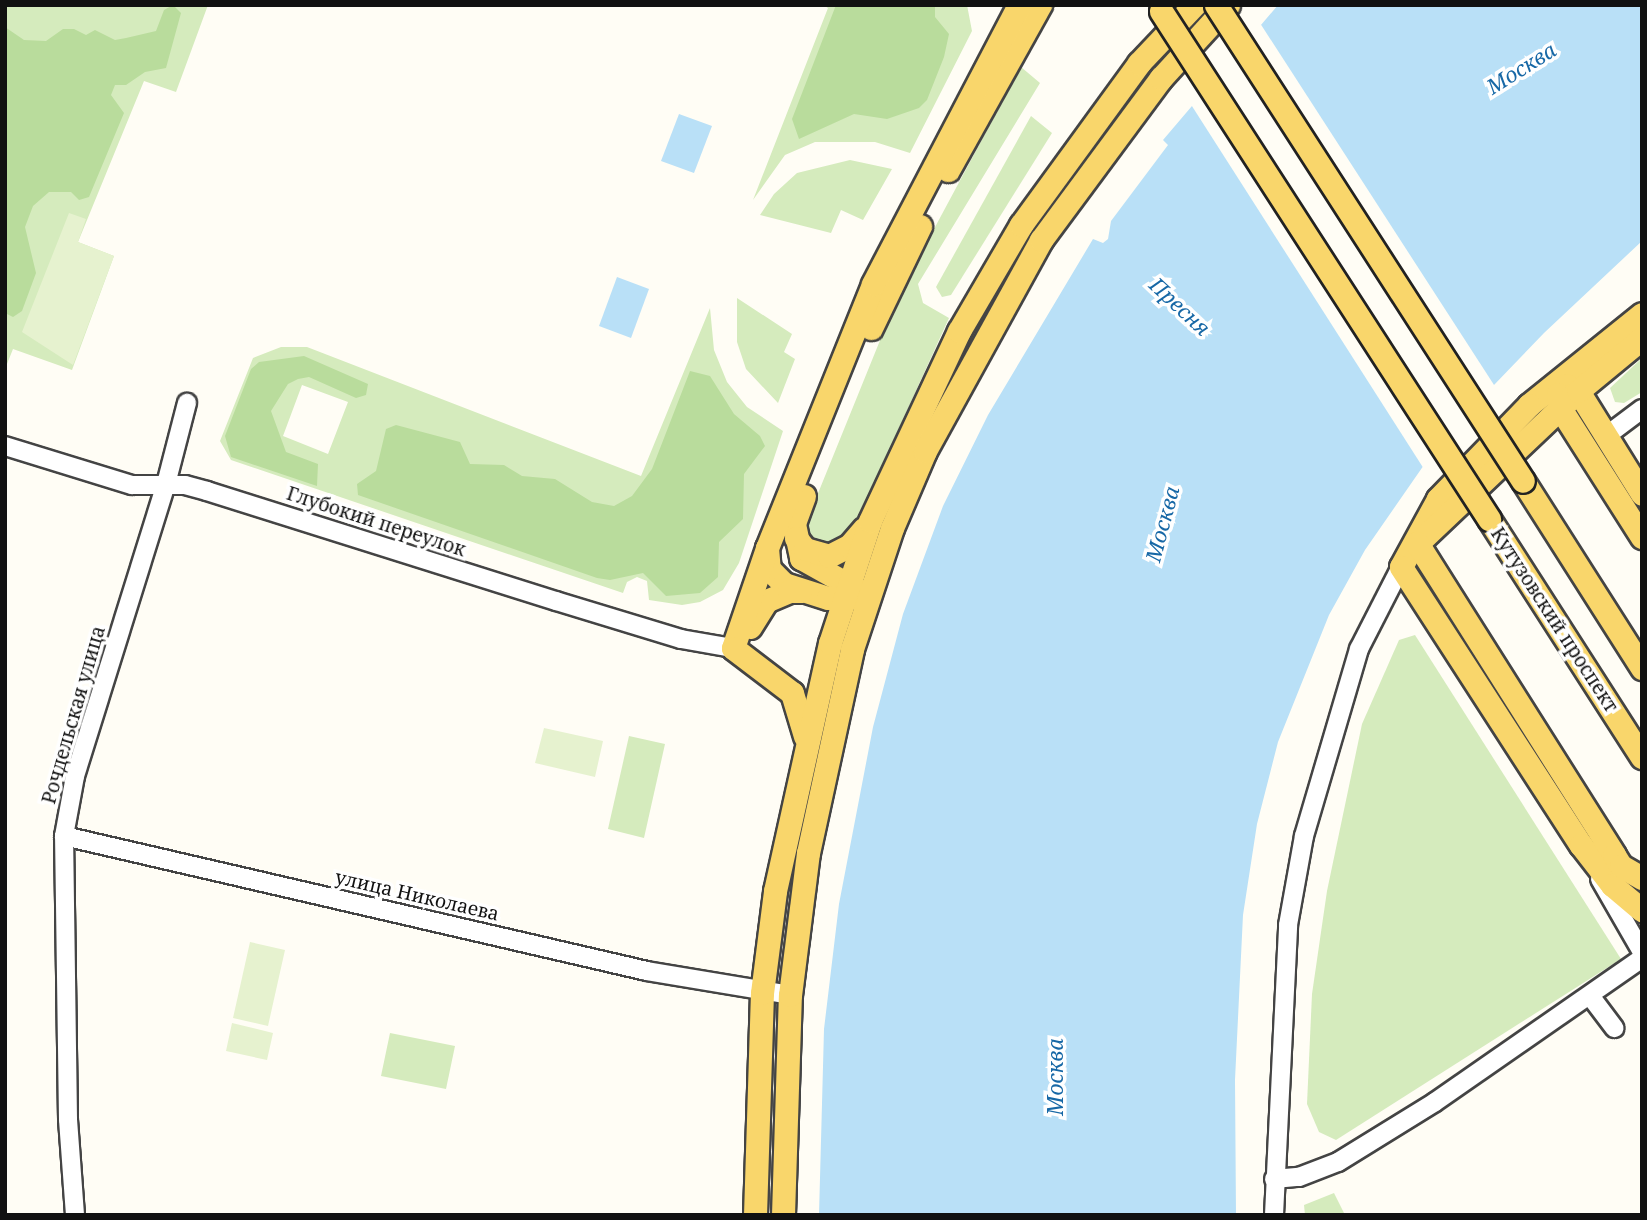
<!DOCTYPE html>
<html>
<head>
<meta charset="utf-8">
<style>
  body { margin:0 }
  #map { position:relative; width:1647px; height:1220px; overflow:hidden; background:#fffdf5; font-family:"Noto Serif",serif }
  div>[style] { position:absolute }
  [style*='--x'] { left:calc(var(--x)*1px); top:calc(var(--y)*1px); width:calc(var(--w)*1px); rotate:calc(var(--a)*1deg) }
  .green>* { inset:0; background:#d5ebbd }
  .forest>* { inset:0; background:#b9dc9c }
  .pitch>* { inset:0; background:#e6f2cf }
  .water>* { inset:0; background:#b9e0f7 }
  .pier>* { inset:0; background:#fffdf5 }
  .roads { filter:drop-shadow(2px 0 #444) drop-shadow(-2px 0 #444) drop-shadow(0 2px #444) drop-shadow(0 -2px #444) }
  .minor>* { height:18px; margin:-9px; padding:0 9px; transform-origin:9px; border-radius:9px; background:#fff }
  .major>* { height:23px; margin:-11.5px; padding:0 11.5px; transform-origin:11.5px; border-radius:11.5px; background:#f9d66b }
  .bridges { filter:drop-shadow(2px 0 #222) drop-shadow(-2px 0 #222) drop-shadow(0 2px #222) drop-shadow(0 -2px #222) }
  .major-bridge>* { height:23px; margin:-11.5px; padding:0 11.5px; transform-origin:11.5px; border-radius:11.5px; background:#f9d66b }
  span { translate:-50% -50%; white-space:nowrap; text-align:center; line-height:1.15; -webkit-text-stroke:7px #fff; paint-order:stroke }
  .street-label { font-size:19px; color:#111 }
  .water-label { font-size:21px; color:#1768a6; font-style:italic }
  .frame { position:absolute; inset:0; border:7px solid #111; pointer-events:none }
</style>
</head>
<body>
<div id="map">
  <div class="green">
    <div style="clip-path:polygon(5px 5px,208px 5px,176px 92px,144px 81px,78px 242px,114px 256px,72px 370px,13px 349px,5px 369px)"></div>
    <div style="clip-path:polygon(823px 5px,967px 5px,972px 31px,910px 153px,875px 142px,815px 142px,785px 155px,753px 200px,828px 8px)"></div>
    <div style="clip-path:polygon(1021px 67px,1040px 83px,918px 284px,923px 303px,949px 318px,851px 534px,841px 547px,810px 539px,808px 518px,898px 296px)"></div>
    <div style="clip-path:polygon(1031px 116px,1052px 133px,951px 295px,942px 297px,936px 287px)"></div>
    <div style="clip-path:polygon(850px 160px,892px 169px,863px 220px,841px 210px,831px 233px,760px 215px,774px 194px,797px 173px)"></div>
    <div style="clip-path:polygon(737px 298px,792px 334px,784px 352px,795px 359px,778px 403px,746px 369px,737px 342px)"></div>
    <div style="clip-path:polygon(evenodd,710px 308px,714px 350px,727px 382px,747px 407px,783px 431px,739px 563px,723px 590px,700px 602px,682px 605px,649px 600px,647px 581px,637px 577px,627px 582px,623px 593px,231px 460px,220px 441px,253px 358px,281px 347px,307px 347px,641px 476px,710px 308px,302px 385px,348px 402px,328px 454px,283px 436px,302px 385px)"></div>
    <div style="clip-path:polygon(1642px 358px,1642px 392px,1624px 403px,1615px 402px,1610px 388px)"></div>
    <div style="clip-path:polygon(1415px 635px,1621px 959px,1336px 1140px,1319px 1132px,1307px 1104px,1312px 994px,1327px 891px,1362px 724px,1399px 640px)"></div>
    <div style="clip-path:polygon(629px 736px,665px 744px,644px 838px,608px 829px)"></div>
    <div style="clip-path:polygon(390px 1033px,455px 1046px,446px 1089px,381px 1076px)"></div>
    <div style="clip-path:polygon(1334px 1193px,1345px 1215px,1305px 1215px,1304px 1205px)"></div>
  </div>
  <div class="forest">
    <div style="clip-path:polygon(173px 5px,181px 13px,166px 68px,145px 72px,126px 85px,115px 85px,111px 95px,124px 113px,89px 197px,79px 200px,71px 192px,49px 192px,33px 206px,25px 227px,36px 273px,22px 311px,13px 317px,5px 313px,5px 27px,24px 40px,46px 41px,63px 29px,74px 29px,86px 35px,95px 30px,115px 40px,126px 38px,156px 31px,164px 10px)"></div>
    <div style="clip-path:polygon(836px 5px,935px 5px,935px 17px,949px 34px,944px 57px,927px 100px,919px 108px,887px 119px,854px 114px,799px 139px,792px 119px)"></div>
    <div style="clip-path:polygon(304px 356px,368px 384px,366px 395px,356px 398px,309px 377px,298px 379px,288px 384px,271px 411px,286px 452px,318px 464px,317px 486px,231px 457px,225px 436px,251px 369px,259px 362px)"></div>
    <div style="clip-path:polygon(690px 371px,710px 376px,734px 414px,760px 436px,765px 446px,744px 474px,743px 519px,719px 542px,718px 577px,700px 593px,666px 596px,643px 573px,610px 580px,597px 578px,358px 495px,357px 484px,376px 471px,386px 429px,396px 425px,460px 442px,470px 464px,504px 465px,522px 476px,555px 479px,592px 502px,614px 506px,632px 496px,652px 469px)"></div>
  </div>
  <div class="pitch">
    <div style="clip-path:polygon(69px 213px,86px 219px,78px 242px,114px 256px,73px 365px,22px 332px)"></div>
    <div style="clip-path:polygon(544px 728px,603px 741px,595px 777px,535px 763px)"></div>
    <div style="clip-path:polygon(250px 942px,285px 950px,268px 1026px,233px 1018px)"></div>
    <div style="clip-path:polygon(232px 1023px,273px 1033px,267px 1060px,226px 1051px)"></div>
  </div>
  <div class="water">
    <div style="clip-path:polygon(1278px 5px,1642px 5px,1642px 241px,1544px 333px,1442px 439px,1365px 550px,1329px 615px,1278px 742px,1257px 824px,1243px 915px,1235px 1080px,1236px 1215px,819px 1215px,824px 1029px,839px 904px,873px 727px,903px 614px,943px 506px,988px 415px,1093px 239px,1103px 243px,1108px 239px,1111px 221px,1168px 145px,1163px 140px)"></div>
    <div style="clip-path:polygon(679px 114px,712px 126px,694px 173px,661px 161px)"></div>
    <div style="clip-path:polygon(617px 277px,649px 289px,631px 338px,599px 326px)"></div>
  </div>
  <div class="pier">
    <div style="clip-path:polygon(1258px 20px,1496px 388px,1424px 469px,1190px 103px)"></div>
  </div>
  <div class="roads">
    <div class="minor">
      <div style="--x:1606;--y:436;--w:45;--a:-36.9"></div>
      <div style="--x:5;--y:446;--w:133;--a:17.1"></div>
      <div style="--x:132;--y:485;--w:53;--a:0"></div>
      <div style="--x:185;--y:485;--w:23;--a:15"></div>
      <div style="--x:207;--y:491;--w:366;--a:17.5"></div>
      <div style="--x:556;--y:601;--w:131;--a:16.9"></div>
      <div style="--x:681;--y:639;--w:53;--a:9.8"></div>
      <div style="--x:64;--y:836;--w:598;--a:13.04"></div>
      <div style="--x:647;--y:971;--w:145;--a:9.5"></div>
      <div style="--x:1600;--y:879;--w:84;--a:60.1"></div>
      <div style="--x:1591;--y:997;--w:39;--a:53"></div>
      <div style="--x:1274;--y:1179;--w:25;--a:-5"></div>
      <div style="--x:1299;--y:1177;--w:42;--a:-21"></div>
      <div style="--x:1338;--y:1162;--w:114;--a:-31.7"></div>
      <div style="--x:1435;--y:1102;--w:252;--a:-34.8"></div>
      <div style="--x:75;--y:1215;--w:96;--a:-94.2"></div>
      <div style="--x:68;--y:1119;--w:283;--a:-90.8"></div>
      <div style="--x:64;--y:836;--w:61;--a:-79.6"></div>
      <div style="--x:75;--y:776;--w:306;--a:-72.7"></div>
      <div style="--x:166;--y:484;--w:84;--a:-75.5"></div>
      <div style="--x:1274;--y:1215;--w:290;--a:-87.2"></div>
      <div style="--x:1288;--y:925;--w:90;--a:-79.8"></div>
      <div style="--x:1304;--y:836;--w:195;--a:-73.6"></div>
      <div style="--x:1359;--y:649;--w:92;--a:-62.9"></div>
    </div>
    <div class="major">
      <div style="--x:948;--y:170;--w:189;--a:-60.9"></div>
      <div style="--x:1642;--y:314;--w:145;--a:141.2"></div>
      <div style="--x:1529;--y:405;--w:131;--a:134.1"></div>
      <div style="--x:1438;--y:499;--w:77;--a:118.6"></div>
      <div style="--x:1401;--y:567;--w:331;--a:57.1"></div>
      <div style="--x:1581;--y:845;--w:51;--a:52.2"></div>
      <div style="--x:1612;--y:885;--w:39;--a:40"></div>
      <div style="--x:871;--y:328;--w:113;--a:-64.3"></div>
      <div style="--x:1566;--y:385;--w:13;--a:27"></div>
      <div style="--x:1578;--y:391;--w:121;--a:58.1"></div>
      <div style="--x:1558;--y:394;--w:14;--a:82"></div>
      <div style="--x:1560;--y:408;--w:153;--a:57.6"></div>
      <div style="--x:1523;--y:481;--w:222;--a:57.5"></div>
      <div style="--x:804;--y:496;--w:30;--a:110"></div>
      <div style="--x:794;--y:524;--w:35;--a:78"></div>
      <div style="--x:801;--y:558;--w:68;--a:29.2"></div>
      <div style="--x:1489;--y:519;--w:283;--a:57.3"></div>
      <div style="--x:796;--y:538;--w:14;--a:51"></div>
      <div style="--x:805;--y:549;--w:25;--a:16"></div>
      <div style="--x:829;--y:556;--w:22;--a:-27"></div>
      <div style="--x:849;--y:546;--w:23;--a:-49"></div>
      <div style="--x:1420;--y:541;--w:218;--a:-43.5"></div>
      <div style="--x:1578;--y:391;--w:83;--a:-39.6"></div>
      <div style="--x:1417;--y:543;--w:369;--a:57.7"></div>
      <div style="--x:1614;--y:855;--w:13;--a:58"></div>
      <div style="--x:1621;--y:866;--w:24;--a:30"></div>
      <div style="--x:767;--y:548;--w:21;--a:85"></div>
      <div style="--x:769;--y:569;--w:21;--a:45"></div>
      <div style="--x:784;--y:584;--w:46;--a:17.7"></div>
      <div style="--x:828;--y:598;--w:30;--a:-2"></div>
      <div style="--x:750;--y:627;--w:31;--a:-58"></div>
      <div style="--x:766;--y:601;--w:25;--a:-23"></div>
      <div style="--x:789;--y:591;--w:11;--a:0"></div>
      <div style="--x:733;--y:648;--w:106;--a:-71.2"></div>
      <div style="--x:767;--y:548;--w:284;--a:-68.1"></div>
      <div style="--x:873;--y:284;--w:315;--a:-62.4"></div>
      <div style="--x:733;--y:648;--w:74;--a:37.3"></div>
      <div style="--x:792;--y:693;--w:45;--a:73.2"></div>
      <div style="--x:755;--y:1215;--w:222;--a:-88.2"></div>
      <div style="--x:762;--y:993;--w:103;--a:-82.7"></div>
      <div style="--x:775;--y:891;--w:254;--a:-77.5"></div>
      <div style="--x:830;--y:643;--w:128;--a:-71.8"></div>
      <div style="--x:870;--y:521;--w:210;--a:-64.9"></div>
      <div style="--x:959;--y:331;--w:123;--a:-59.7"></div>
      <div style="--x:1021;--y:225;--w:200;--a:-53.9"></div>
      <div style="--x:1139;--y:63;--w:80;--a:-46.5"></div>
      <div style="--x:783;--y:1215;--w:220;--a:-88.2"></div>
      <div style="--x:790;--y:995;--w:143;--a:-82.8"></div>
      <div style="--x:808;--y:853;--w:209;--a:-77.8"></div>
      <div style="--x:852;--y:649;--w:127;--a:-71.7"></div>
      <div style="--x:892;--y:528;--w:84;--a:-66.8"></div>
      <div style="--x:925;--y:451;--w:241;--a:-61.2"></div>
      <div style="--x:1041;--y:240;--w:202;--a:-53.5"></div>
      <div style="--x:1161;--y:78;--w:99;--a:-47.5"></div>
    </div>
  </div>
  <div class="bridges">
    <div class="major-bridge">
      <div style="--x:1216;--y:5;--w:566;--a:57.18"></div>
      <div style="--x:1161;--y:11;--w:605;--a:57.15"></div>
    </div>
  </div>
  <div class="street-label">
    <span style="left:376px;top:522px;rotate:18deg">Глубокий переулок</span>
    <span style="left:1554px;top:620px;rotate:57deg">Кутузовский проспект</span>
    <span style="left:74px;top:715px;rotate:-74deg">Рочдельская улица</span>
    <span style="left:417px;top:896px;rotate:13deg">улица Николаева</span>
  </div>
  <div class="water-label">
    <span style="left:1521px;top:68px;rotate:-32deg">Москва</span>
    <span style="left:1180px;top:306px;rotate:43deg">Пресня</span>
    <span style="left:1162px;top:524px;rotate:-75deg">Москва</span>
    <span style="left:1055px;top:1077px;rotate:-90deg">Москва</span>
  </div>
  <div class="frame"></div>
</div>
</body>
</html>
